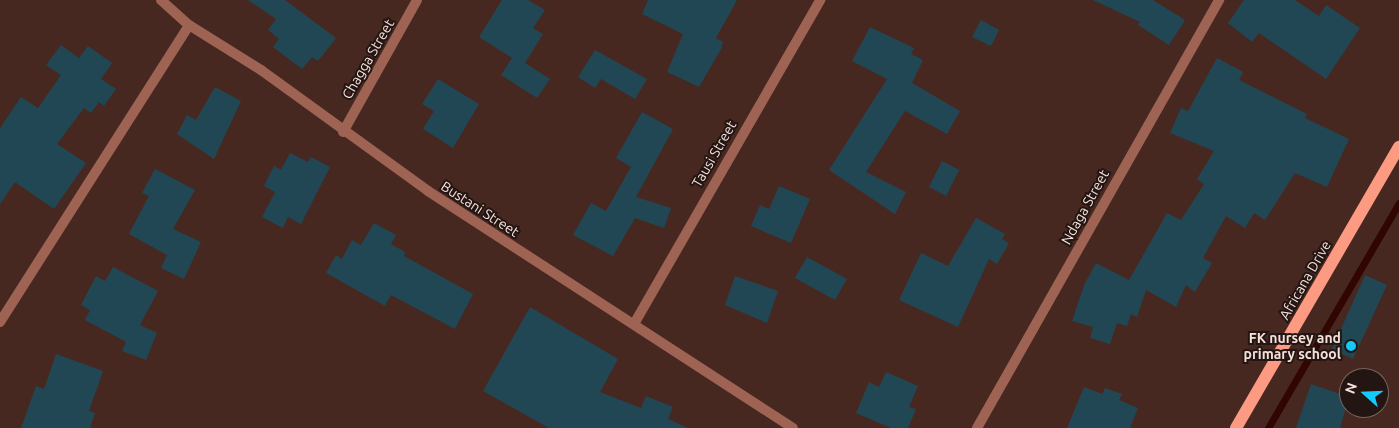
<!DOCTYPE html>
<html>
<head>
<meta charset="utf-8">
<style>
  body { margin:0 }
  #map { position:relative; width:1399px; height:428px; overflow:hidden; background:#472820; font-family:Ubuntu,sans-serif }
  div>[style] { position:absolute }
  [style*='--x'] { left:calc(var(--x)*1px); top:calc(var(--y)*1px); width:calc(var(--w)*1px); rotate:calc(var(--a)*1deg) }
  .stream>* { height:7px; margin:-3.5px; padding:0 3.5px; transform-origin:3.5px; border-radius:3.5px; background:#310500 }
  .building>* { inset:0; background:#214755 }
  .minor>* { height:10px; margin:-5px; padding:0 5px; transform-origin:5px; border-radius:5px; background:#9f6354 }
  .primary>* { height:12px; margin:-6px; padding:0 6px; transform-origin:6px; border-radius:6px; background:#fd9a82 }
  .dots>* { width:14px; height:14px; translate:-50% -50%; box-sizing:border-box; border:2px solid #231512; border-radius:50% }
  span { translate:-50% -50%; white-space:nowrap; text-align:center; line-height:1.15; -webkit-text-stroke:4px #231512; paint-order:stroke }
  .street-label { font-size:14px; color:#f6e0db }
  .poi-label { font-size:14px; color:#f6e0db; font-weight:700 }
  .right { translate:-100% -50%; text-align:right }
  .north { position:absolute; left:1339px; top:368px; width:50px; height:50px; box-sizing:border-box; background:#231512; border:1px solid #776662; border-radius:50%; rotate:290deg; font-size:14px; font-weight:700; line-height:20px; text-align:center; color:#f6e0db }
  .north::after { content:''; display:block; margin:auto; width:18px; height:22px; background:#13cafb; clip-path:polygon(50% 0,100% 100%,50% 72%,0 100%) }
</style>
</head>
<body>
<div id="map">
  <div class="stream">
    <div style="--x:1268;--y:428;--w:260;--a:-59.8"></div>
  </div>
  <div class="building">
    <div style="clip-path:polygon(248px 0,285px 0,336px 38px,318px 61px,312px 57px,302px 69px,273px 47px,279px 39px,268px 30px,276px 19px)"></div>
    <div style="clip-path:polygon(502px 0,528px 0,545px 10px,533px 28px,543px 34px,525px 63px,550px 79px,537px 98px,501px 75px,512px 58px,479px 37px)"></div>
    <div style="clip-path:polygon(648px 0,737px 0,716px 38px,723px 42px,721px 49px,699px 87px,667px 72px,683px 34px,642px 14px)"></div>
    <div style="clip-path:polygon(1093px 0,1153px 0,1185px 20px,1169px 45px,1138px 25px,1140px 22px)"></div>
    <div style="clip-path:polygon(1244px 0,1295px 0,1319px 16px,1326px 5px,1360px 28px,1326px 79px,1259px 33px,1252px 42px,1228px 23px)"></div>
    <div style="clip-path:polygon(981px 20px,999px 30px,991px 46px,972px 37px)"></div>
    <div style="clip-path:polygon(870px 27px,914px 48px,911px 54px,923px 60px,912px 83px,960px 111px,947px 134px,905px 111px,866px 172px,906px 192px,895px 214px,829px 170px,887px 79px,852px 61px)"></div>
    <div style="clip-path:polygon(61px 45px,79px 58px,88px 46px,112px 63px,101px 79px,116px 89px,104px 106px,99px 102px,91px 113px,84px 108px,57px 144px,86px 163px,54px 209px,15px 182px,0 204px,0 128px,21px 97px,38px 108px,61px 75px,46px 65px)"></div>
    <div style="clip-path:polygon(595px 50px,647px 79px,635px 99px,601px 79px,595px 88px,578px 77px)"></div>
    <div style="clip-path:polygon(1217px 58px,1243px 72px,1239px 80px,1307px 114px,1305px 118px,1349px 139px,1327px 187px,1295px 173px,1265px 220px,1254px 213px,1245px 228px,1226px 216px,1203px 258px,1212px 263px,1195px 292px,1186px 285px,1176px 307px,1146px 290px,1137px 317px,1131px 314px,1127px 326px,1117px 323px,1110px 344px,1090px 338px,1093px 327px,1072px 321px,1084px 285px,1096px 263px,1129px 280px,1167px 213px,1181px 220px,1204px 184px,1197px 179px,1214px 151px,1170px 133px,1181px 108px,1188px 111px)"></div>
    <div style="clip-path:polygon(438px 79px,479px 104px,453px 148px,423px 129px,434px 111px,422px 104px)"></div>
    <div style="clip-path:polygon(215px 87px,241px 101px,214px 159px,177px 134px,187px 115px,196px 120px)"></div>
    <div style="clip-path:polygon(642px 112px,673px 129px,636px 197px,671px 208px,664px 228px,635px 218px,613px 256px,573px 235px,591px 203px,606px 211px,631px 167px,616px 158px)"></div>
    <div style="clip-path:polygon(290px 153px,308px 162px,311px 157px,330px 167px,301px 224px,288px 217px,283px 228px,262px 217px,275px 192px,264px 186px,274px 166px,281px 170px)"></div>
    <div style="clip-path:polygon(942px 161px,959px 170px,946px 196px,929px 187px)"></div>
    <div style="clip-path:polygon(155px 169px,195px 190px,173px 229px,201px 242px,184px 279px,161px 268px,167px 255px,129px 234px,149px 196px,142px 193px)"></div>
    <div style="clip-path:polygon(779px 186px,810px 199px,791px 243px,751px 226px,760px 205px,769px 209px)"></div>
    <div style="clip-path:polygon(976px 218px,1005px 234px,1002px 239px,1009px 243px,997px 264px,989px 259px,958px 327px,899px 300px,921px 253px,948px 266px)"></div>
    <div style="clip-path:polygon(374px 223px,396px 235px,391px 244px,405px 252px,404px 256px,473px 294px,455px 329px,391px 295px,385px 306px,326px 273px,336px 255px,342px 259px,352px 240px,361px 245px)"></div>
    <div style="clip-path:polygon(807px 257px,847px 279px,835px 300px,795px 278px)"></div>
    <div style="clip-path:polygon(113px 267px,158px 291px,140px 325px,157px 333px,146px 360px,122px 351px,126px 342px,85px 320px,90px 310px,81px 305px,96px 276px,105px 281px)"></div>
    <div style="clip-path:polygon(1365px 275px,1387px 285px,1353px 359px,1332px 349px)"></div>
    <div style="clip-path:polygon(735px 276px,778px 291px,767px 323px,725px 305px)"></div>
    <div style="clip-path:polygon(530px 307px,618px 359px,600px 392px,641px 408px,646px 396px,673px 407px,668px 419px,688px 428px,549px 428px,483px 391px)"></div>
    <div style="clip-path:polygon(56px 354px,103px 371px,89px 411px,95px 413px,90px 428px,21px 428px,36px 386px,44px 389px)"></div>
    <div style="clip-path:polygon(886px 372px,918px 386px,909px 407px,916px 409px,908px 428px,891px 428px,856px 413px,869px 382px,879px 387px)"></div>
    <div style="clip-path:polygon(1311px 384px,1349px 397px,1340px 428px,1296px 428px)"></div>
    <div style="clip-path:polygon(1084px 387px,1102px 394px,1105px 388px,1122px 394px,1119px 400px,1138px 408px,1130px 428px,1067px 428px)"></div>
  </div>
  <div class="minor">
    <div style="--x:161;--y:0;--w:38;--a:42"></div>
    <div style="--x:189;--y:25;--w:85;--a:32"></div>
    <div style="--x:261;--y:70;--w:206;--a:35.9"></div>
    <div style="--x:428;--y:191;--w:435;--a:33"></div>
    <div style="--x:343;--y:132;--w:151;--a:-60.7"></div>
    <div style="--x:0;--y:322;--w:352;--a:-57.5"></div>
    <div style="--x:634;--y:324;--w:374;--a:-60.1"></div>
    <div style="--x:977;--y:428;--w:492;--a:-60.5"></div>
  </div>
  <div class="primary">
    <div style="--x:1236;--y:428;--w:325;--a:-59.9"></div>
  </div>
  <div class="dots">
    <div style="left:1351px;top:346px;background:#13cafb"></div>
  </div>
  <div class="street-label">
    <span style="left:368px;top:59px;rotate:-60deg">Chagga Street</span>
    <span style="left:714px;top:154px;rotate:-60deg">Tausi Street</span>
    <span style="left:1085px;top:207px;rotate:-61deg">Ndaga Street</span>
    <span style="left:480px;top:209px;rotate:33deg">Bustani Street</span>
    <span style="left:1305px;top:280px;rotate:-60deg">Africana Drive</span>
  </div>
  <div class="poi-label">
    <span class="right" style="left:1341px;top:346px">FK nursey and<br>primary school</span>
  </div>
  <div class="north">N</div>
</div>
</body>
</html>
